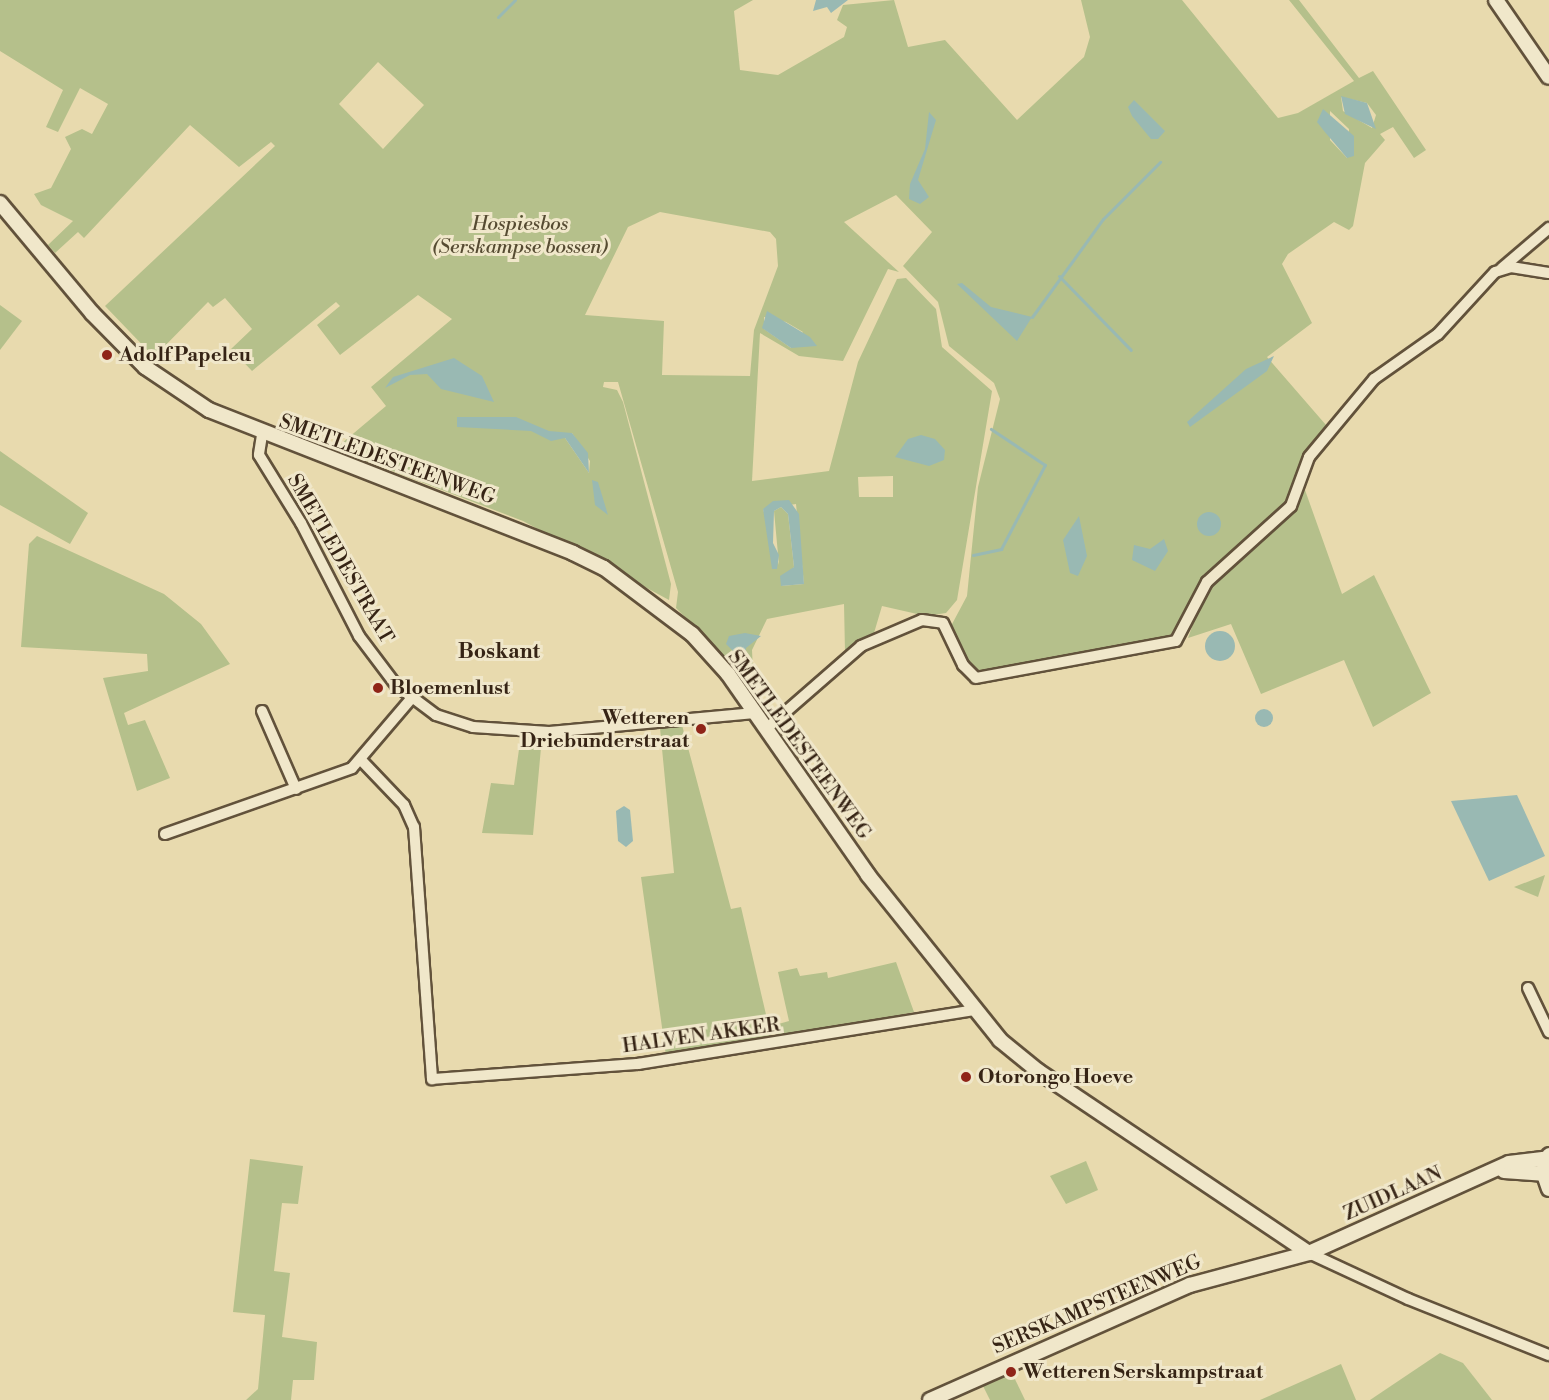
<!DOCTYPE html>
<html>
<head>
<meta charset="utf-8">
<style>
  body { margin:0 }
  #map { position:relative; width:1549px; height:1400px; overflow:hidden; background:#e8daae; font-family:"Libre Bodoni",serif }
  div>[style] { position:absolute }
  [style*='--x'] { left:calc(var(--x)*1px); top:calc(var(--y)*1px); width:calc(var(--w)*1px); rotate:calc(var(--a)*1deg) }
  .green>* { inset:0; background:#b5c08b }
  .water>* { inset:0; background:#99b9b3 }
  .round { border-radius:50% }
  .stream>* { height:3px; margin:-1.5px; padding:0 1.5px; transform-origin:1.5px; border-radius:1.5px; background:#99b9b3 }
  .roads { filter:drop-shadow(2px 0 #62523b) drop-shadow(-2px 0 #62523b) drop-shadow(0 2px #62523b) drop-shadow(0 -2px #62523b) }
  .minor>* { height:10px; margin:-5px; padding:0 5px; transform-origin:5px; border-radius:5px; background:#f0e7ca }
  .tertiary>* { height:14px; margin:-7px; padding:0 7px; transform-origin:7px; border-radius:7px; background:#f0e7ca }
  .secondary>* { height:15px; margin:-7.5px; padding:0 7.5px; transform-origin:7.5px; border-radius:7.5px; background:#f0e7ca }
  .dots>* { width:16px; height:16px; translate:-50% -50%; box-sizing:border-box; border:3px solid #f0e7ca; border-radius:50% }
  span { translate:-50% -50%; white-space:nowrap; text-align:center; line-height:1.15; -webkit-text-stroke:6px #f0e7ca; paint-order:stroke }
  .park-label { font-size:20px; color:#564b32; font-style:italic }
  .poi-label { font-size:20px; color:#362415; font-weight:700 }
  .left { translate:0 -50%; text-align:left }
  .right { translate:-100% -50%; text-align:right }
  .street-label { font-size:20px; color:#362415 }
  .neighbourhood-label { font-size:21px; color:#362415; font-weight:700 }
</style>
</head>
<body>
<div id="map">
  <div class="green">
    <div style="clip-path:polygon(evenodd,0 0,753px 0,734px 11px,740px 70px,778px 75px,844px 37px,847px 27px,837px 20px,843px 5px,894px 0,908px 47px,945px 40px,1017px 120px,1084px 57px,1090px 37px,1081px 0,1182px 0,1278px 118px,1298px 113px,1354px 81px,1289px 0,1299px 0,1359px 78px,1373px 71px,1426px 150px,1414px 158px,1393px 127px,1380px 134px,1385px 140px,1365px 163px,1353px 226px,1349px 230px,1334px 222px,1288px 254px,1282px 264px,1312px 323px,1267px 357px,1326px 425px,1307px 452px,1285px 505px,1213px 570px,1176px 634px,979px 673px,968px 666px,951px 626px,967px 596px,978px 487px,1000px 399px,994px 383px,949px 346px,938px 302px,903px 266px,932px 232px,896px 195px,844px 222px,899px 272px,888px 269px,843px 361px,799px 356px,760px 333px,752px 481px,829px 471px,858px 362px,897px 279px,906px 278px,936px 309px,942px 347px,992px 391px,957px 600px,946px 613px,926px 616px,882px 606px,874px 633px,845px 652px,844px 604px,767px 619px,752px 650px,753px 671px,744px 677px,676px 608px,678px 592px,618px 382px,604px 382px,603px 387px,617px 390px,623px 402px,671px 584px,669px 600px,523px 521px,335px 449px,386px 406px,371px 387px,452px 319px,418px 295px,340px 355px,317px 325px,340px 306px,336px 302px,252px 371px,231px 349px,252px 329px,225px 298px,213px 307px,208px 302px,154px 357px,105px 306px,275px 146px,271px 142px,239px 167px,190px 125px,84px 238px,78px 232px,55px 253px,48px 245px,73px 221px,41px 205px,34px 194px,51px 188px,71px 149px,65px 137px,82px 129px,92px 134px,108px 104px,80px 88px,58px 132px,46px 127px,63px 90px,0 51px,0 0,378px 62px,424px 105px,383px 149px,339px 104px,378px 62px,0 0,1341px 97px,1367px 103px,1376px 115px,1372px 128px,1343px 111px,1341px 97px,0 0,1330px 111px,1349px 129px,1347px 158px,1330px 140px,1330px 111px,0 0,660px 212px,770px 232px,776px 239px,778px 266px,754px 330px,750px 376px,662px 375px,664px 321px,585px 315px,628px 227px,660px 212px,0 0,764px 317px,786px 322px,803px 332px,791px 348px,764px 329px,764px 317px,0 0,572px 433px,590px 461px,589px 473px,565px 438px,572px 433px,0 0,893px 476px,893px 497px,859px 497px,858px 477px,893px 476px,0 0,796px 504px,804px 584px,781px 586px,794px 567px,788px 514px,781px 507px,774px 511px,779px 565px,763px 509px,796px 504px)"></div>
    <div style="clip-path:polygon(0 305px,22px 321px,0 350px)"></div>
    <div style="clip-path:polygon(0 451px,88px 513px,70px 544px,0 505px)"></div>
    <div style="clip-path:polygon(1305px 490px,1342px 594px,1374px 575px,1431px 693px,1373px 727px,1344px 660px,1261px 694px,1231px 624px,1188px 638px,1205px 591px,1289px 515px)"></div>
    <div style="clip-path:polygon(37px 536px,164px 594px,201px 624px,230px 664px,124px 713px,128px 725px,145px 720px,170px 778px,137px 791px,103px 678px,148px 671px,147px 654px,21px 647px,29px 544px)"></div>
    <div style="clip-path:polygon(682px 725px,731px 909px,741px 907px,771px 1036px,764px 1042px,666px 1056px,641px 877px,674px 873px,660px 728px)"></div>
    <div style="clip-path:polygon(521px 735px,542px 737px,533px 835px,482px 833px,491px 783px,514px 785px)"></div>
    <div style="clip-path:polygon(1545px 875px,1538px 897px,1514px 887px)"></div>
    <div style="clip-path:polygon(896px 962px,914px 1012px,787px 1039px,778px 1034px,775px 1025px,789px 1021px,778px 972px,797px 968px,800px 976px,827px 972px,828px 978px)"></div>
    <div style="clip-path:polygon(250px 1159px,303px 1166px,298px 1204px,282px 1203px,274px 1271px,290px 1273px,282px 1337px,317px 1342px,314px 1380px,293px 1380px,291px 1400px,246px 1400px,258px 1389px,265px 1315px,233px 1312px)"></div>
    <div style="clip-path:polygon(1086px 1161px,1098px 1190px,1066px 1204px,1050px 1176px)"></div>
    <div style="clip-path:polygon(1440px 1353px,1463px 1363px,1492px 1400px,1370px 1400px)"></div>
    <div style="clip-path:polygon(1341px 1364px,1356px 1400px,1260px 1400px)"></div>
    <div style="clip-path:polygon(1011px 1371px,1025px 1400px,990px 1400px,982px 1384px)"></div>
  </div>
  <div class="water">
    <div style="clip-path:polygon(816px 0,848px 0,831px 13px,827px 7px,813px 11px)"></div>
    <div style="clip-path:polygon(1341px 96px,1367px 103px,1376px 129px,1345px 114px)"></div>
    <div style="clip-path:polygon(1134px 100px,1165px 131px,1158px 139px,1151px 139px,1132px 116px,1128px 107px)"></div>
    <div style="clip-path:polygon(1323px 109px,1354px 136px,1354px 156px,1347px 158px,1324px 131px,1317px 122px)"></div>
    <div style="clip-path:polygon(929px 112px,936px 120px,918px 180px,929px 197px,920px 204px,909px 199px,910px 184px,925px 149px)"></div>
    <div style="clip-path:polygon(962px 283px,991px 307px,1032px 317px,1017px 341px,957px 284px)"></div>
    <div style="clip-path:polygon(767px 311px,810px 337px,817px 346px,791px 348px,762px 328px)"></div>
    <div style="clip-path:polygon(1274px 356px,1267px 371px,1190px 427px,1187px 422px,1246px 369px)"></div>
    <div style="clip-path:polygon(454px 358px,482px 376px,494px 402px,441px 389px,427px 374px,410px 375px,385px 388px,393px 377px)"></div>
    <div style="clip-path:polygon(457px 417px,516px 417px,549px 431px,572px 433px,588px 453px,589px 473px,565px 438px,551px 441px,531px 431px,457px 427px)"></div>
    <div style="clip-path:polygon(921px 435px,935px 439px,945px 450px,944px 460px,929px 466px,895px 457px,908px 439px)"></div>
    <div style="clip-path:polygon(592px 480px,598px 482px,608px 515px,595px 505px)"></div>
    <div style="clip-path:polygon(789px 500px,799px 514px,804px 584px,781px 586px,780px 576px,794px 567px,788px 514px,781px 507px,774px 511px,773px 543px,779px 555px,777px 569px,772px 569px,763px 509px,773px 501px)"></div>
    <div class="round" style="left:1197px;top:512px;width:24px;height:24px"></div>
    <div style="clip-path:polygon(1079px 516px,1087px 556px,1078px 576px,1070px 573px,1063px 540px)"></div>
    <div style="clip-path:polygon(1164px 539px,1168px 551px,1155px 571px,1132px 560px,1134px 545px,1150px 549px)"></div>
    <div class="round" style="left:1205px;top:631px;width:30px;height:30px"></div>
    <div style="clip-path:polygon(745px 633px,761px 636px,746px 648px,744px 662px,726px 644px,729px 636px)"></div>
    <div class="round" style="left:1255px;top:709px;width:18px;height:18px"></div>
    <div style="clip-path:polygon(1517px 795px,1545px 856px,1489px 881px,1451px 801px)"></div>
    <div style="clip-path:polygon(624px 806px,630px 810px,633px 841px,626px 847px,618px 841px,616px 811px)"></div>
  </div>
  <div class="stream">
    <div style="--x:498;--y:17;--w:24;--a:-45"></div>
    <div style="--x:1059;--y:276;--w:103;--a:45.8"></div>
    <div style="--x:1032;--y:317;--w:121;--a:-54.1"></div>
    <div style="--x:1103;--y:219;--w:81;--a:-45"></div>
    <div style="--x:973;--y:555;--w:29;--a:-12"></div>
    <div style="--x:1001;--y:549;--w:95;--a:-62.4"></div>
    <div style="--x:1045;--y:465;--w:65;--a:-146.3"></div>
  </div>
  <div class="roads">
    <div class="minor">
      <div style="--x:1502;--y:268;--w:62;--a:-40.4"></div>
      <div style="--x:262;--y:435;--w:20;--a:99"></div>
      <div style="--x:259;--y:455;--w:80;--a:58.3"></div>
      <div style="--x:301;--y:523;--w:127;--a:62.8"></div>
      <div style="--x:359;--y:636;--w:61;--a:52.9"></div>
      <div style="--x:396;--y:685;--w:50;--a:36.9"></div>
      <div style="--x:436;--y:715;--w:39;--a:18"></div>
      <div style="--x:473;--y:727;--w:76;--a:3.8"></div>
      <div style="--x:549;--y:732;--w:207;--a:-5.3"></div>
      <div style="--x:262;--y:711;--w:85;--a:66.4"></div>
      <div style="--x:766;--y:729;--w:126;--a:-41.1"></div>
      <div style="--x:861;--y:646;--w:66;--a:-23.1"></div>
      <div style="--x:922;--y:620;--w:21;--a:8"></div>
      <div style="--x:943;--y:623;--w:47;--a:64.5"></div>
      <div style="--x:963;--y:665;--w:18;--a:45"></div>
      <div style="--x:976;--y:678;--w:203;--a:-10.5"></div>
      <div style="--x:1176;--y:641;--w:67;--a:-62.3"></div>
      <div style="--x:1207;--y:582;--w:113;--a:-42.1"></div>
      <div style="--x:1291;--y:506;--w:52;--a:-69.8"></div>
      <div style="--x:1309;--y:457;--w:102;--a:-50.2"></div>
      <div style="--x:1374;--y:379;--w:78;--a:-35.1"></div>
      <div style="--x:1438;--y:334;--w:84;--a:-47.4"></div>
      <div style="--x:1495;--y:272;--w:17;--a:-17"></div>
      <div style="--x:1511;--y:267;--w:38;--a:9"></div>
      <div style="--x:362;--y:761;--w:61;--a:46.3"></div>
      <div style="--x:404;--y:805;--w:24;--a:66"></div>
      <div style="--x:414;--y:827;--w:253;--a:85.9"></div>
      <div style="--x:432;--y:1079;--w:207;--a:-4.2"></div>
      <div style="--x:638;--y:1064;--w:340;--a:-9.1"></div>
      <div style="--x:165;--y:834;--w:198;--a:-19.4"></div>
      <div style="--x:352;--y:768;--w:91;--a:-49.5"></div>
      <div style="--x:1528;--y:988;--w:49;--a:64.5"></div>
      <div style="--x:1309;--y:1253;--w:109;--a:24.9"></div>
      <div style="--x:1408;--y:1299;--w:152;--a:21.7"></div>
    </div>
    <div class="tertiary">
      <div style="--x:1496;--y:0;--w:93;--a:55.5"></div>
      <div style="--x:0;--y:203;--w:143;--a:50.1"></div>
      <div style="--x:92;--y:313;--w:76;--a:45.5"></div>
      <div style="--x:145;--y:367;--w:77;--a:33.9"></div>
      <div style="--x:209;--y:410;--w:391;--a:21.4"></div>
      <div style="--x:573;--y:553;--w:34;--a:26"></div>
      <div style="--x:604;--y:568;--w:110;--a:36.9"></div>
      <div style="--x:692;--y:634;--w:54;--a:48"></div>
      <div style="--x:728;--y:674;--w:245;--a:55.1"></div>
      <div style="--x:868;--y:875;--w:211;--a:51.3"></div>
      <div style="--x:1000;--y:1040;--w:49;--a:39.2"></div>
      <div style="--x:1038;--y:1071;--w:326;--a:33.9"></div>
      <div style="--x:1504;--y:1171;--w:39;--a:4"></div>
      <div style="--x:930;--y:1400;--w:284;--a:-23.9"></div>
      <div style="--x:1190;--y:1285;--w:123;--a:-15.1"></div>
      <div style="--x:1309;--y:1253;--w:219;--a:-24.2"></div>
      <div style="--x:1509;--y:1163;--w:38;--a:-7"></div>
    </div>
    <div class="secondary">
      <div style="--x:1549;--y:1155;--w:17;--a:111"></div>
      <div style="--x:1543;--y:1171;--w:18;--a:71"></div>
    </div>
  </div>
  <div class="dots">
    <div style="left:107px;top:355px;background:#8f2418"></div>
    <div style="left:378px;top:688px;background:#8f2418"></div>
    <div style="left:701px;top:729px;background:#8f2418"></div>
    <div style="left:966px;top:1077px;background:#8f2418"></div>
    <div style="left:1011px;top:1372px;background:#8f2418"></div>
  </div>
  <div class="park-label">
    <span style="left:520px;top:236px">Hospiesbos<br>(Serskampse bossen)</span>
  </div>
  <div class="poi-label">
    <span class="left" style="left:119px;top:355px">Adolf Papeleu</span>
    <span class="left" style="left:390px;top:688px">Bloemenlust</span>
    <span class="right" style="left:689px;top:730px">Wetteren<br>Driebunderstraat</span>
    <span class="left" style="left:978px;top:1077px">Otorongo Hoeve</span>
    <span class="left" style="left:1023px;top:1372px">Wetteren Serskampstraat</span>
  </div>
  <div class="street-label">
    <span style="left:387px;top:460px;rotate:20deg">SMETLEDESTEENWEG</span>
    <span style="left:340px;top:559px;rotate:60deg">SMETLEDESTRAAT</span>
    <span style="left:799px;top:745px;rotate:54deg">SMETLEDESTEENWEG</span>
    <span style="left:701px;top:1036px;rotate:-8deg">HALVEN AKKER</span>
    <span style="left:1393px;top:1194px;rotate:-24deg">ZUIDLAAN</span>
    <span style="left:1097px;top:1305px;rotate:-23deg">SERSKAMPSTEENWEG</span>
  </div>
  <div class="neighbourhood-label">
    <span style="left:499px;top:652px">Boskant</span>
  </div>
</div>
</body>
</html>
